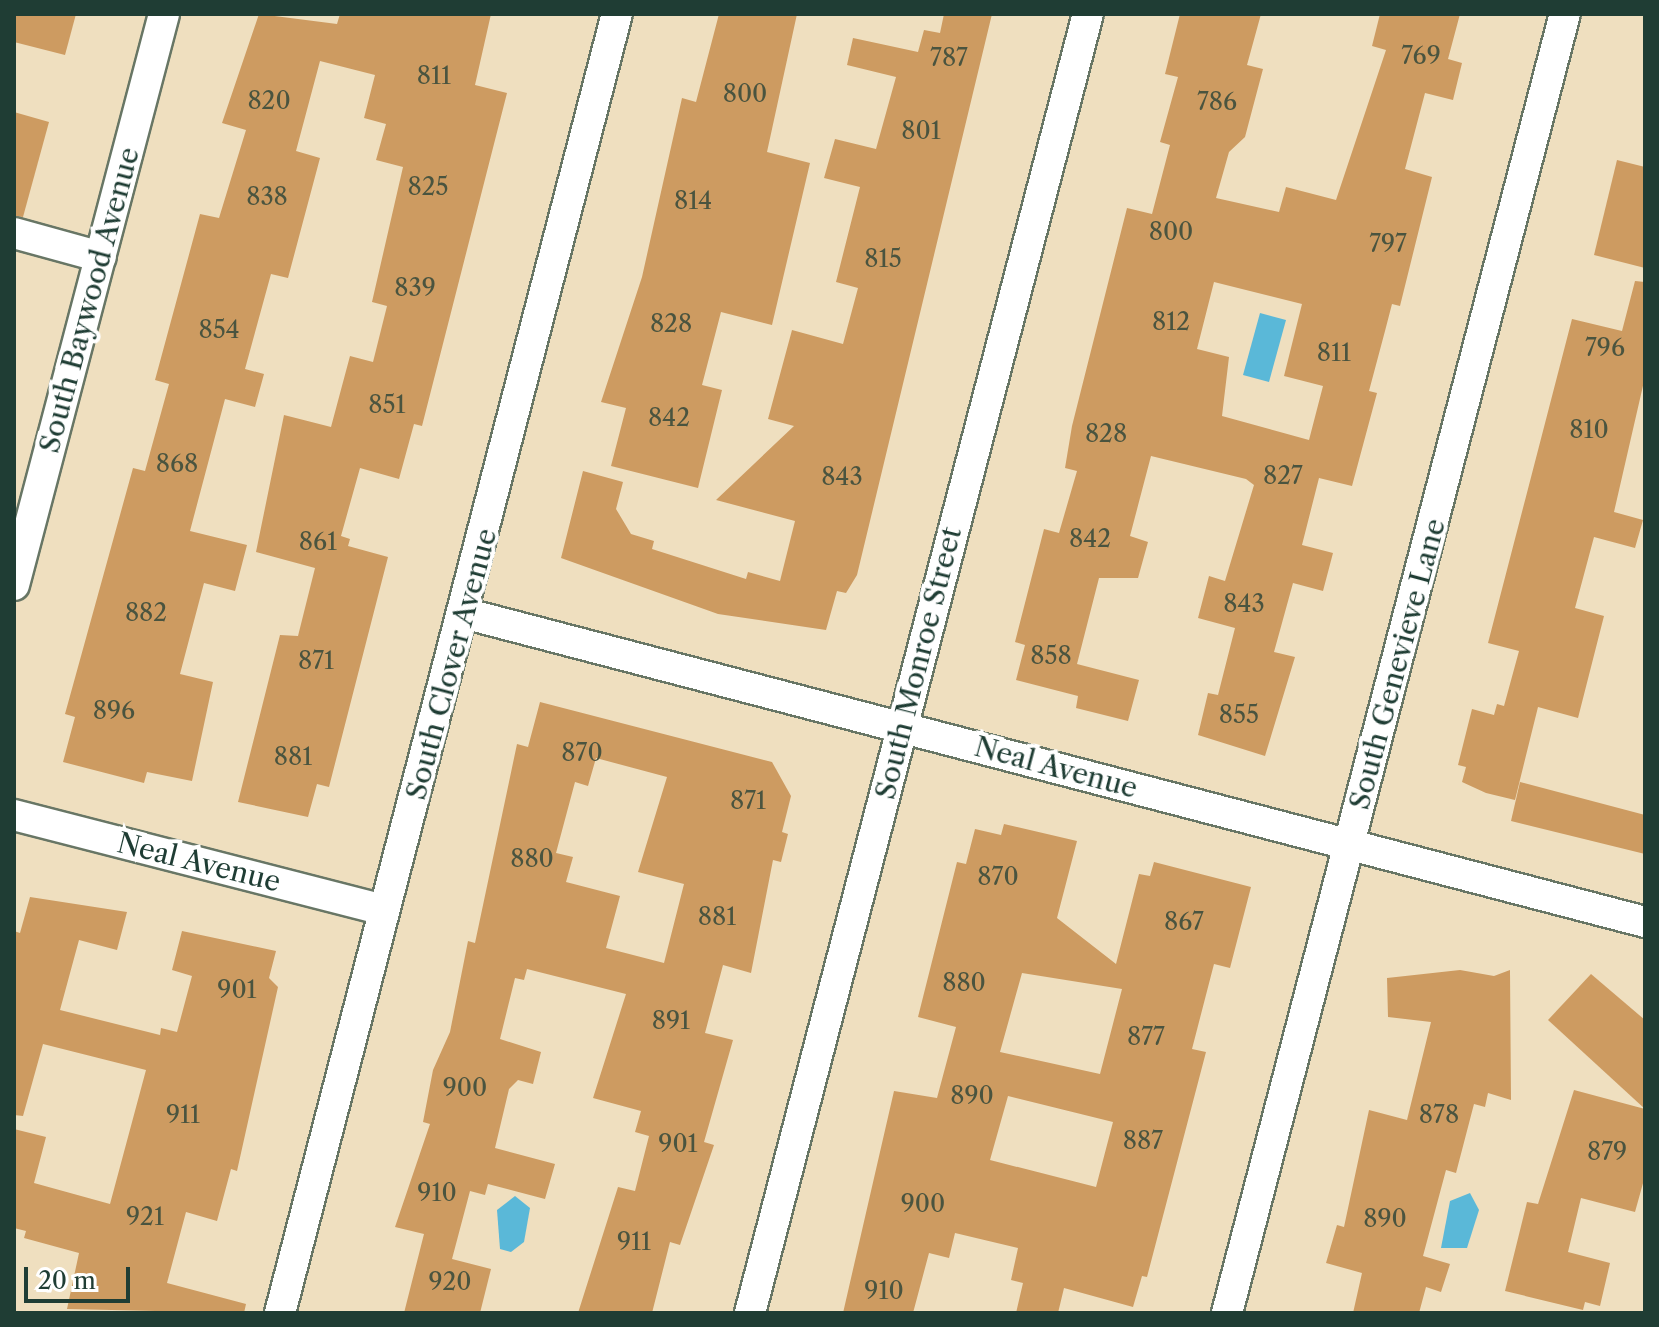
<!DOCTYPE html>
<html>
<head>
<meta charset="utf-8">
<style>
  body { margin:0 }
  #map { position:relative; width:1659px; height:1327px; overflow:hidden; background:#efdfbf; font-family:"Libre Caslon Text",serif }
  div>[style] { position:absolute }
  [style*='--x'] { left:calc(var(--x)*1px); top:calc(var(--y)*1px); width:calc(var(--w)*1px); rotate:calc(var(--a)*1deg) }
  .water>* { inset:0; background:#5ab8d8 }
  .building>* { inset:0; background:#cd9b61 }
  .roads { filter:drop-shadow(2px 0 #687665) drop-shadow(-2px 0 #687665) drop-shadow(0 2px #687665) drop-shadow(0 -2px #687665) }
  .street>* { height:30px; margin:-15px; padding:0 15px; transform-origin:15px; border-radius:15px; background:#fff }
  span { translate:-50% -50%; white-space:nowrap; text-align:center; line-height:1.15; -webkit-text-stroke:8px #fff; paint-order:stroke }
  .number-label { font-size:24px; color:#4a543f }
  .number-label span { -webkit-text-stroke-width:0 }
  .street-label { font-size:28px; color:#1f3d34 }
  .frame { position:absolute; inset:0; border:16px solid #1f3d34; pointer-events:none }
  .scale { position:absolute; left:24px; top:1267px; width:106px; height:36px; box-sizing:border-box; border:4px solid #1f3d34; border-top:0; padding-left:10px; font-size:24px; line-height:28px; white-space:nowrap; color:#1f3d34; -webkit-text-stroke:6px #fff; paint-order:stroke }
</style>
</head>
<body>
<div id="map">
  <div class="water">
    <div style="clip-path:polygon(1260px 313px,1286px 320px,1269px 382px,1243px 375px)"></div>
    <div style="clip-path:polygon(1470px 1193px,1479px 1210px,1467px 1248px,1441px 1248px,1450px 1201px)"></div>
    <div style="clip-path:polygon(515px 1196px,530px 1208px,524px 1242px,511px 1252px,500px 1249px,497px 1210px)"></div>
  </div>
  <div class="building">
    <div style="clip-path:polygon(14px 14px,76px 14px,65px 55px,14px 42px)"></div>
    <div style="clip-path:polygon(259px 14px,337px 24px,340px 14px,491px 14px,475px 85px,507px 93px,422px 426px,414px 424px,399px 479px,360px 468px,341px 536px,350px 539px,348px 546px,388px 557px,329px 787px,317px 784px,308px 817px,238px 802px,280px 635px,298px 636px,315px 568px,256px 552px,284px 415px,331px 427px,350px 356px,373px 362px,387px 306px,372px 302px,403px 167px,376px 160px,386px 124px,364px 118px,375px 75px,320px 61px,296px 151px,320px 158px,288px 278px,271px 274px,245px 369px,264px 374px,255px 407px,225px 399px,190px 531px,247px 545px,235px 591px,204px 583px,180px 674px,213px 682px,192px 781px,147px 772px,144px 783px,63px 762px,75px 717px,65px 714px,133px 468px,145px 471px,169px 384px,155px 380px,200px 214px,219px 218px,246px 130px,222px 123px)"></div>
    <div style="clip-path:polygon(719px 14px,797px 14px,767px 152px,810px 163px,772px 325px,721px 312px,702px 385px,722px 390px,698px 488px,611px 466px,626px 408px,601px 402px,642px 277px,682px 98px,696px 102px)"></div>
    <div style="clip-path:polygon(944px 14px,992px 14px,857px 575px,846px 593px,837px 591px,826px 630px,718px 614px,561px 558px,583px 471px,623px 482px,616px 509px,631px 534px,654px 541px,652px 549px,746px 579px,748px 572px,780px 581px,795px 521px,716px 500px,794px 426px,768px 419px,792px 330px,843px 344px,858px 288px,836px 282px,860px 187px,824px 178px,835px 139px,876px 149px,896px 77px,847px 65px,853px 38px,918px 52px,924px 30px,940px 33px)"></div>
    <div style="clip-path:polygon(evenodd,1180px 14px,1261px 14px,1247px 65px,1263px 69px,1245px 137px,1229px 152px,1216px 198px,1279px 212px,1286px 187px,1336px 200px,1386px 50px,1372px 46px,1380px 14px,1460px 14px,1448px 59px,1462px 63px,1453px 100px,1425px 93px,1405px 169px,1432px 177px,1400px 306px,1392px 304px,1385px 331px,1369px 391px,1377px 393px,1352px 486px,1319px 478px,1302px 545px,1333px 553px,1323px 591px,1293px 583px,1274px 652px,1295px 657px,1265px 756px,1198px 735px,1208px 693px,1218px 695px,1235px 628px,1198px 618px,1209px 576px,1225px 581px,1254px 485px,1246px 479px,1151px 456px,1130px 536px,1148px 542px,1138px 578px,1099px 578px,1077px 664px,1139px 680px,1128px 721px,1076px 708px,1078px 696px,1016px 680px,1025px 645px,1015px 642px,1044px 529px,1059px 533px,1077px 471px,1065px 468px,1072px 426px,1127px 208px,1152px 214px,1170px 145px,1160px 142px,1178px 77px,1165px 74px,1180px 14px,1214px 282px,1302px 304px,1284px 376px,1323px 386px,1309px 440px,1222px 416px,1229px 357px,1197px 349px,1214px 282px)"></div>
    <div style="clip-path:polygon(14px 112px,49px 122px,23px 217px,14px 216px)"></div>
    <div style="clip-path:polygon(1617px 160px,1645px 167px,1645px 268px,1594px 255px)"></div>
    <div style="clip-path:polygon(1635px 281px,1645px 282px,1645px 377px,1614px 512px,1643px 520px,1635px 548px,1594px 537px,1575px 608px,1604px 616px,1578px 718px,1538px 707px,1515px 800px,1486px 793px,1462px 782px,1466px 767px,1458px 765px,1472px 709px,1494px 715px,1497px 704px,1504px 706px,1519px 651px,1488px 643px,1572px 319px,1622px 331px)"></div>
    <div style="clip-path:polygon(evenodd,540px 702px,772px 762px,791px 796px,782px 832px,788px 834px,781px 862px,773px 860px,751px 973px,723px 965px,705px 1033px,733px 1040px,704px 1142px,714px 1145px,680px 1245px,670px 1242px,652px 1313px,578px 1313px,618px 1187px,635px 1191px,649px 1136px,635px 1132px,641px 1111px,593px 1098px,626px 994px,527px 969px,524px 980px,515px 978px,500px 1039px,541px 1052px,533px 1084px,518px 1080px,509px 1089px,495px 1148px,555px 1164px,545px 1199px,488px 1184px,485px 1195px,470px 1191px,452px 1259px,491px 1269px,480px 1313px,404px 1313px,424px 1234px,395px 1227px,430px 1124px,423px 1122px,433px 1070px,450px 1032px,468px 941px,475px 943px,517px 744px,528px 747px,540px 702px,596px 758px,667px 777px,638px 872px,684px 884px,664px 963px,606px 948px,620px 896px,566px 882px,573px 857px,556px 853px,575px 782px,588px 786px,596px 758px)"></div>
    <div style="clip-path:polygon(1520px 782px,1645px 815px,1645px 854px,1511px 821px)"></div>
    <div style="clip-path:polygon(evenodd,1004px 824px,1077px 841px,1057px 918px,1116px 964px,1139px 874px,1150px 876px,1154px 862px,1251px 887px,1230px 968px,1214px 964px,1192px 1049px,1206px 1052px,1147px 1277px,1142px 1276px,1133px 1307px,1064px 1288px,1058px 1313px,1016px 1313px,1023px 1283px,1011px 1280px,1018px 1248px,955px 1233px,949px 1258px,929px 1253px,913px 1313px,843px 1313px,894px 1091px,937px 1098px,956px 1027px,918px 1017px,957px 862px,966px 864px,975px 829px,1001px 835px,1004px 824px,1022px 973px,1122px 989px,1100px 1074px,1000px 1052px,1022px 973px,1004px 824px,1008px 1096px,1113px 1122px,1096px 1187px,990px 1160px,1008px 1096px)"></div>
    <div style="clip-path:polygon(30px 897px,127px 912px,117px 950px,79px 940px,60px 1010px,160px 1035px,161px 1028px,177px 1032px,192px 976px,172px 970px,182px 931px,276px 951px,269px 978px,278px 987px,237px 1171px,231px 1169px,217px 1221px,186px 1212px,167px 1283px,246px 1304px,244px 1313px,67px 1309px,79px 1253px,24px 1238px,26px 1231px,14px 1228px,14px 1129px,46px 1137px,34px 1183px,110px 1204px,146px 1070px,43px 1044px,23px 1116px,14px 1115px,14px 931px,20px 933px)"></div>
    <div style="clip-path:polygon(1460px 970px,1494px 976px,1510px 970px,1511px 1100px,1488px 1093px,1485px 1107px,1474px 1104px,1456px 1173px,1446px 1170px,1423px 1256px,1450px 1264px,1441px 1292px,1426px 1287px,1419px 1313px,1353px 1313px,1362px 1273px,1326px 1263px,1337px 1225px,1344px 1227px,1369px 1110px,1407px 1120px,1431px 1022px,1388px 1017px,1387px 978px)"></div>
    <div style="clip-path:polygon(1591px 974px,1645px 1020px,1645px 1109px,1548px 1020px)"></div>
    <div style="clip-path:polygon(1574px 1090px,1645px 1109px,1645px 1176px,1635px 1212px,1581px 1198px,1568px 1252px,1610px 1263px,1600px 1306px,1585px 1302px,1583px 1310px,1505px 1291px,1527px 1202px,1538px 1204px)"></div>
  </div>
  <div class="roads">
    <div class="street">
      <div style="--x:14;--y:233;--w:90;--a:15.4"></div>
      <div style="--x:14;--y:585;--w:590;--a:-75.28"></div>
      <div style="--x:467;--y:614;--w:1218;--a:14.65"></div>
      <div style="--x:14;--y:815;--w:382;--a:14.4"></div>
      <div style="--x:280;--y:1313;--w:1342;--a:-75.46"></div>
      <div style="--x:750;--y:1313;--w:1342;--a:-75.42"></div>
      <div style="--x:1227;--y:1313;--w:1342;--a:-75.42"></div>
    </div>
  </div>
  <div class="number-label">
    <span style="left:1421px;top:56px">769</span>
    <span style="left:949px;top:58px">787</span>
    <span style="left:434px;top:76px">811</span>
    <span style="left:745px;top:94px">800</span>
    <span style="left:269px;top:101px">820</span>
    <span style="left:1217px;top:102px">786</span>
    <span style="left:921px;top:131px">801</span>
    <span style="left:428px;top:187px">825</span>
    <span style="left:267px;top:197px">838</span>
    <span style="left:693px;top:201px">814</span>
    <span style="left:1171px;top:232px">800</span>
    <span style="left:1388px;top:244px">797</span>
    <span style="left:883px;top:259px">815</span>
    <span style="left:415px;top:288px">839</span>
    <span style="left:1171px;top:322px">812</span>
    <span style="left:671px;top:324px">828</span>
    <span style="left:219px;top:330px">854</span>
    <span style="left:1605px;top:348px">796</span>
    <span style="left:1334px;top:353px">811</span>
    <span style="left:387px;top:405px">851</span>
    <span style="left:669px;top:418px">842</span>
    <span style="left:1589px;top:430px">810</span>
    <span style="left:1106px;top:434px">828</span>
    <span style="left:177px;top:464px">868</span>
    <span style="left:1283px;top:476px">827</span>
    <span style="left:842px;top:477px">843</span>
    <span style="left:1090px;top:539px">842</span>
    <span style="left:318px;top:542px">861</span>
    <span style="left:1244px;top:604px">843</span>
    <span style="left:146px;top:613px">882</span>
    <span style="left:1051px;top:656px">858</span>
    <span style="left:316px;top:661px">871</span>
    <span style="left:114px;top:711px">896</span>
    <span style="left:1239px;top:715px">855</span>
    <span style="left:582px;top:753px">870</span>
    <span style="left:293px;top:757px">881</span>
    <span style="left:748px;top:801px">871</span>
    <span style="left:532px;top:859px">880</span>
    <span style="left:998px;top:877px">870</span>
    <span style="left:717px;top:917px">881</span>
    <span style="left:1184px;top:922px">867</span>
    <span style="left:964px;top:983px">880</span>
    <span style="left:237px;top:990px">901</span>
    <span style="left:671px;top:1021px">891</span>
    <span style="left:1146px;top:1037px">877</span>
    <span style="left:465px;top:1088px">900</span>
    <span style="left:972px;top:1096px">890</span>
    <span style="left:183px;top:1115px">911</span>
    <span style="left:1439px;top:1115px">878</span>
    <span style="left:1143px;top:1141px">887</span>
    <span style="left:678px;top:1144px">901</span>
    <span style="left:1607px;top:1152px">879</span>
    <span style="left:437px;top:1193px">910</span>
    <span style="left:923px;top:1204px">900</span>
    <span style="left:145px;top:1217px">921</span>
    <span style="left:1385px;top:1219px">890</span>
    <span style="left:634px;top:1242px">911</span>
    <span style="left:450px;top:1282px">920</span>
    <span style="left:884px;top:1291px">910</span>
  </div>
  <div class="street-label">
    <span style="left:89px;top:300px;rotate:-75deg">South Baywood Avenue</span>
    <span style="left:918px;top:663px;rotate:-76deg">South Monroe Street</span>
    <span style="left:451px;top:664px;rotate:-75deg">South Clover Avenue</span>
    <span style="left:1397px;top:664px;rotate:-75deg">South Genevieve Lane</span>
    <span style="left:1056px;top:767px;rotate:15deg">Neal Avenue</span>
    <span style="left:199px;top:862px;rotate:14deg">Neal Avenue</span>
  </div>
  <div class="frame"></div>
  <div class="scale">20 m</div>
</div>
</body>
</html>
